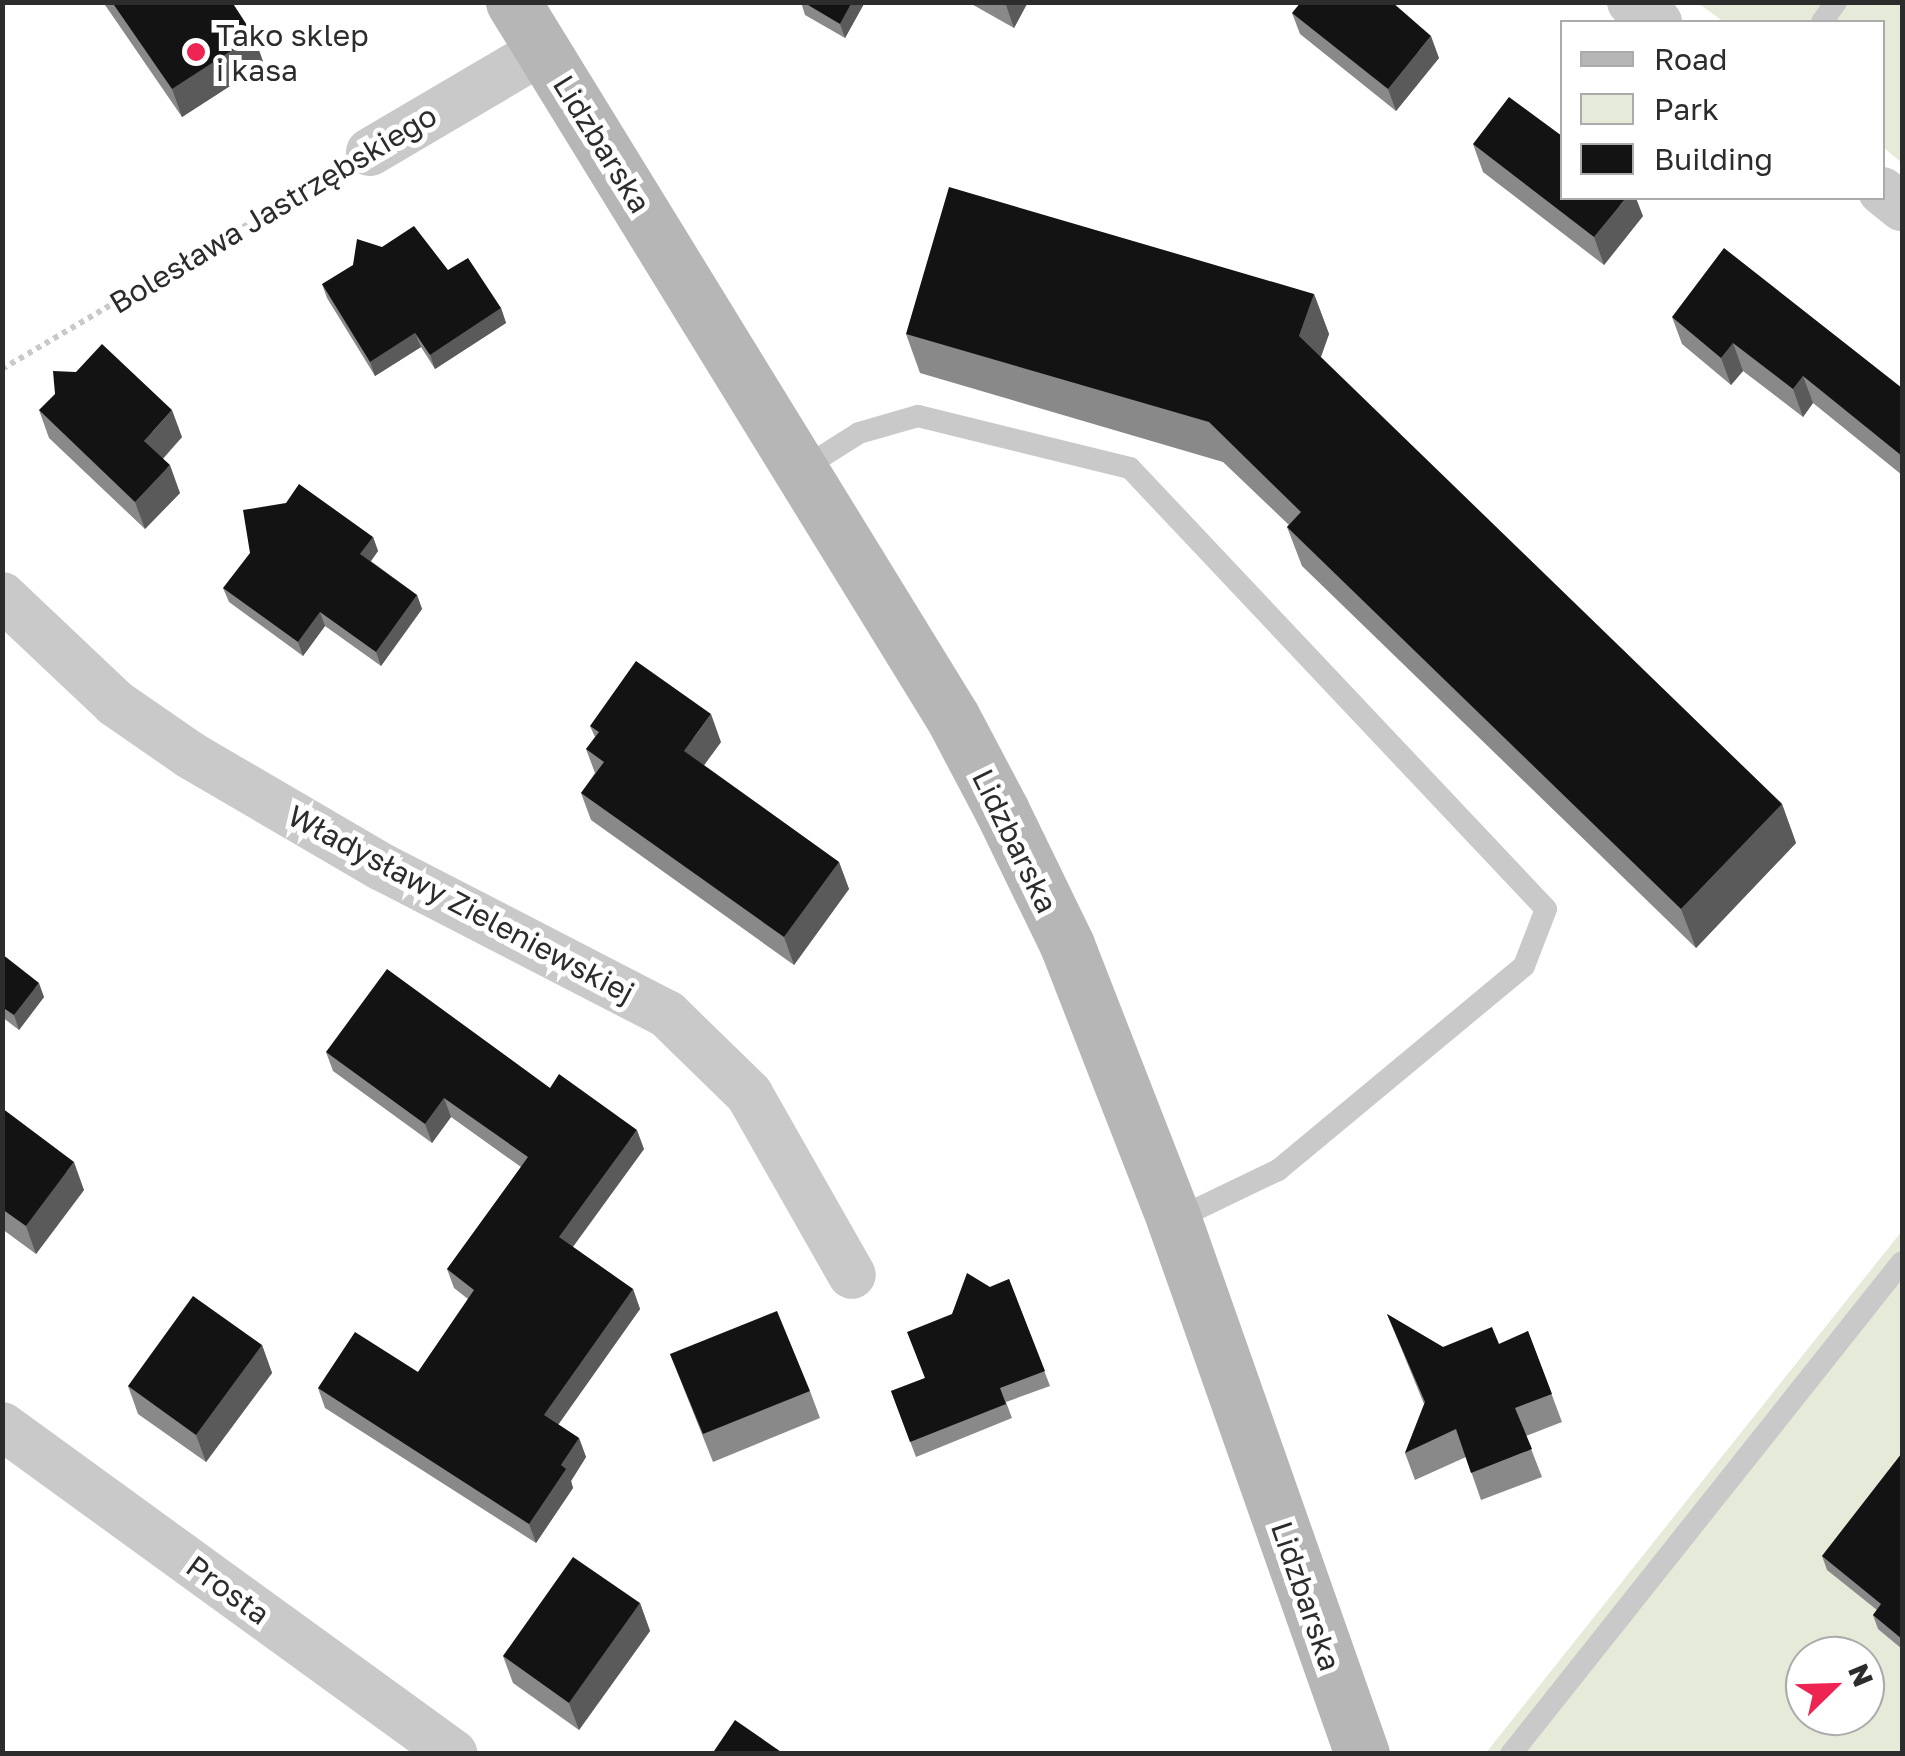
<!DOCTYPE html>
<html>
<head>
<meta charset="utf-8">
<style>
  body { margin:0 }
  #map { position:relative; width:1905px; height:1756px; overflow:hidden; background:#fff; font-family:"Golos Text",sans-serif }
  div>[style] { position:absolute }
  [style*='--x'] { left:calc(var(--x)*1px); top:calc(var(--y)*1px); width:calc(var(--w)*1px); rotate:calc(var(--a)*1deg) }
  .green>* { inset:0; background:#e5ebd8 }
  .path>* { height:6px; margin-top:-3px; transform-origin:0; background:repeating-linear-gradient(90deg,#c9c9c9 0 5px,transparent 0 10px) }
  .lane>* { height:22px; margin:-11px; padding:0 11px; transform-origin:11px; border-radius:11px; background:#c9c9c9 }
  .street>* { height:48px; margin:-24px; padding:0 24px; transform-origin:24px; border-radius:24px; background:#c9c9c9 }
  .secondary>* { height:55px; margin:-27.5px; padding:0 27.5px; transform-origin:27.5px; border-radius:27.5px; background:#b6b6b6 }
  .wall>* { inset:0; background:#898989 }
  .shaded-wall>* { inset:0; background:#5a5a5a }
  .building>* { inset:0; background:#131313 }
  .dots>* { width:28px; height:28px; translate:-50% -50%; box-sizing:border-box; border:5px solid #fff; border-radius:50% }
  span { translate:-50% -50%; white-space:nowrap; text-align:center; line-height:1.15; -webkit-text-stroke:10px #fff; paint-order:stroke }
  .poi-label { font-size:30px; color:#2c2c2c }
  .left { translate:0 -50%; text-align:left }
  .street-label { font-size:30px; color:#2c2c2c }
  .frame { position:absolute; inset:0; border:5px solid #2c2c2c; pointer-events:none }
  .legend { position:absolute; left:1560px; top:20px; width:325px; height:180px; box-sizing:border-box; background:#fff; border:2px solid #ababab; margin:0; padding:12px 18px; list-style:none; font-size:30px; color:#2c2c2c }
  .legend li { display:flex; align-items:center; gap:20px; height:50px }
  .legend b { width:50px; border:2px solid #ababab }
  .north { position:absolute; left:1785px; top:1636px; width:100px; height:100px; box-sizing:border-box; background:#fff; border:2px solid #ababab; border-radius:50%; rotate:67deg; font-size:28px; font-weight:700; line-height:40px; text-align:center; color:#2c2c2c }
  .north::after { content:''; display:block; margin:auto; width:35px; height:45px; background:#ee2452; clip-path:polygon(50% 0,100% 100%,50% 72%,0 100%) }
</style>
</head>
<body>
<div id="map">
  <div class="green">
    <div style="clip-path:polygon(1698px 3px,1902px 3px,1902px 163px,1883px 147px,1882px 22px,1724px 22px)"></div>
    <div style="clip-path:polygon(evenodd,1902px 1231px,1902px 1753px,1485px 1754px,1664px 1529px,1902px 1231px,1805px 1656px,1865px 1656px,1865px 1716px,1805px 1716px,1805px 1656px)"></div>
  </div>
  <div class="path">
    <div style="--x:2;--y:369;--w:376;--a:-30.5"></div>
  </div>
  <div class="lane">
    <div style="--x:1822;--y:22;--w:24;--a:-55"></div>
    <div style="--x:802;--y:469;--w:67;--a:-32.3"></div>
    <div style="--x:859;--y:433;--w:61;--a:-16.1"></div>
    <div style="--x:918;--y:416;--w:218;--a:13.8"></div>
    <div style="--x:1130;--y:468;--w:606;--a:46.67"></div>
    <div style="--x:1546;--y:909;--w:61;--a:111.1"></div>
    <div style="--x:1524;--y:966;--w:320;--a:140.3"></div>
    <div style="--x:1278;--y:1170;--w:115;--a:154.3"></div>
    <div style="--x:1511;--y:1754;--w:628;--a:-51.53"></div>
  </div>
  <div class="street">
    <div style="--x:1631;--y:2;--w:34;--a:37"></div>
    <div style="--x:370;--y:152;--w:201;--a:-30.5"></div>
    <div style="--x:1882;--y:191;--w:26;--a:39"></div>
    <div style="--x:2;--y:596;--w:156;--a:43.4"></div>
    <div style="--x:115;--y:703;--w:91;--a:34.7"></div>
    <div style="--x:190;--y:755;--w:222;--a:30.3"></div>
    <div style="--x:382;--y:867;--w:321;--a:27.3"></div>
    <div style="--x:667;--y:1014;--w:115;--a:44.3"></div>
    <div style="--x:749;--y:1094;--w:208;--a:60.4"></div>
    <div style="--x:2;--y:1426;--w:558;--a:35.97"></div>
  </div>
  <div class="secondary">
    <div style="--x:513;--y:2;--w:840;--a:58.43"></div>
    <div style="--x:953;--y:718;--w:105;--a:62.2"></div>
    <div style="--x:1002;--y:811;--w:149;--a:64.1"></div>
    <div style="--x:1067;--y:945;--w:295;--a:68.7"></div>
    <div style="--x:1174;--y:1220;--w:566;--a:70.6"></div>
  </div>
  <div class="wall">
    <div style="clip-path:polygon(103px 2px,232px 2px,264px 64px,182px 117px)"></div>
    <div style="clip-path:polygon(801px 2px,865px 2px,845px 38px,805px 15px)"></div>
    <div style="clip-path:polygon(968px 2px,1028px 2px,1014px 28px)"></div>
    <div style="clip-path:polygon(1292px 13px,1439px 58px,1396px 111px,1300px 34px)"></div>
    <div style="clip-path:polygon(1473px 144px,1643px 216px,1604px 265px,1483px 172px)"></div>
    <div style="clip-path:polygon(448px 270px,501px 308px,506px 323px,435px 369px,421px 347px,375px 376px,327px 298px,322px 284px)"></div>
    <div style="clip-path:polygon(1314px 294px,1329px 334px,1321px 357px,1782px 804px,1796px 843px,1696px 948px,1302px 566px,1287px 527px,1289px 525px,1223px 462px,920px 373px,906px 334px)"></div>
    <div style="clip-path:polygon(1672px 317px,1902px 388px,1902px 475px,1813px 403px,1803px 417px,1743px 371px,1731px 385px,1682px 344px)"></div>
    <div style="clip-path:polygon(39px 410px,182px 437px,163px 459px,180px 493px,145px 529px,49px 438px)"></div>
    <div style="clip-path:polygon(373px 537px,378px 551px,371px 561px,417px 595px,422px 609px,381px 666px,325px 626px,303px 656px,229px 602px,223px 588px)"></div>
    <div style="clip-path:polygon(590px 726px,721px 742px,704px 765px,839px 862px,849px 889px,794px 965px,591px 820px,581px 793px,595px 773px,586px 749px,595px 737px)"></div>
    <div style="clip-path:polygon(2px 954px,44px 997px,19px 1030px,2px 1017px)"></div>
    <div style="clip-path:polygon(326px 1052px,550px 1088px,644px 1149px,573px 1247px,633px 1289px,640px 1309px,558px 1424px,579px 1438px,586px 1457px,571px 1481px,573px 1488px,536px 1543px,325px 1408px,318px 1388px,418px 1372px,468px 1299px,454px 1288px,447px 1269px,521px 1167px,451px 1117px,432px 1143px,333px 1071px)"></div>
    <div style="clip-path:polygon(2px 1108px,84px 1190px,36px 1254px,2px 1229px)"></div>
    <div style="clip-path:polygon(1009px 1279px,1050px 1386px,1006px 1402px,1012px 1418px,916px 1457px,891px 1391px,925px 1378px,952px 1314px,990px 1287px)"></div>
    <div style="clip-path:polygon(1387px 1314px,1443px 1347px,1499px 1344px,1528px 1331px,1562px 1422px,1526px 1436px,1542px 1477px,1481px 1500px,1466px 1457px,1415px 1480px,1405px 1453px,1424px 1404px)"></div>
    <div style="clip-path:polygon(262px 1345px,272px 1373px,206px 1462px,138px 1414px,128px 1386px)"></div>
    <div style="clip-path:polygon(670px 1354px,810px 1391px,820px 1418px,713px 1462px)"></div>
    <div style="clip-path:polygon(1902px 1453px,1902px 1649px,1878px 1629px,1873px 1615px,1877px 1610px,1827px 1570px,1822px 1556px)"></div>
    <div style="clip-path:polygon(640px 1603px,650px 1631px,579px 1730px,513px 1683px,503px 1656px)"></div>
  </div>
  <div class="shaded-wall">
    <div style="clip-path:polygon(852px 2px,865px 2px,845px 38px,840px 24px)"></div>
    <div style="clip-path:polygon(1005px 2px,1028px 2px,1014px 28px)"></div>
    <div style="clip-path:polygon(254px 36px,264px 64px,182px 117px,172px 89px)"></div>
    <div style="clip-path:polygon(1431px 36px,1439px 58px,1396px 111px,1388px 89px)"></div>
    <div style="clip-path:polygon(1626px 198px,1636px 198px,1643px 216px,1604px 265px,1594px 237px)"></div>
    <div style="clip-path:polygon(1314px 294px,1329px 334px,1314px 376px,1299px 336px)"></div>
    <div style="clip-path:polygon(501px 308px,506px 323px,435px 369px,430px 355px)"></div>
    <div style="clip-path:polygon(415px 333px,421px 347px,375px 376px,370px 362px)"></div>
    <div style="clip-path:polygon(1733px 343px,1743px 371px,1731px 385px,1721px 358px)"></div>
    <div style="clip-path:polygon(1803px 376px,1813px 403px,1803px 417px,1793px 389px)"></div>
    <div style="clip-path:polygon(172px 410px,182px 437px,154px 468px,144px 441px)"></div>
    <div style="clip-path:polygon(170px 465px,180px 493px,145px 529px,135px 502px)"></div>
    <div style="clip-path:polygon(373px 537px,378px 551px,366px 568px,360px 554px)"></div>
    <div style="clip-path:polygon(417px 595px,422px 609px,381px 666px,376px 652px)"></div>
    <div style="clip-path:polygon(320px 612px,325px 626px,303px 656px,298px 642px)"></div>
    <div style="clip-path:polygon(711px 714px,721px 742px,694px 779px,684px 751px)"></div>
    <div style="clip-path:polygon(1782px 804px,1796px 843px,1696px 948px,1681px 909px)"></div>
    <div style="clip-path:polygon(839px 862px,849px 889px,794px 965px,784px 937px)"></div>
    <div style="clip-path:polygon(39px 983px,44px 997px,19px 1030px,14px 1015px)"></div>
    <div style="clip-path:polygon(444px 1098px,451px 1117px,432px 1143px,425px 1124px)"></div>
    <div style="clip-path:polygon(637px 1130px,644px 1149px,566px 1256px,559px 1237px)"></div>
    <div style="clip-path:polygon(74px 1162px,84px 1190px,36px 1254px,26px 1226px)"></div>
    <div style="clip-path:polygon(633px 1289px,640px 1309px,551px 1435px,544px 1415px)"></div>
    <div style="clip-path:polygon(262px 1345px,272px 1373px,206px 1462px,196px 1435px)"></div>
    <div style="clip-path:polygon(579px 1438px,586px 1457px,571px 1481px,573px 1488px,536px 1543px,529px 1524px,561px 1465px)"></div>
    <div style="clip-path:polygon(640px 1603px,650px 1631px,579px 1730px,569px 1703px)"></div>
  </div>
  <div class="building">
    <div style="clip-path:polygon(112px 2px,232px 2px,254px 36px,172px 89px)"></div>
    <div style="clip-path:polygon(803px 2px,852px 2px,840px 24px)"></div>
    <div style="clip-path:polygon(1301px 2px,1392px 2px,1431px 36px,1388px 89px,1292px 13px)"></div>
    <div style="clip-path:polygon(1509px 97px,1562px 136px,1562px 198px,1626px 198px,1594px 237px,1473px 144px)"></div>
    <div style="clip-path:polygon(949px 187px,1314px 294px,1299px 336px,1782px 804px,1681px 909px,1287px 527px,1301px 512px,1209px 422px,906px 334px)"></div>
    <div style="clip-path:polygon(414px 226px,448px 270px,468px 258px,501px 308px,430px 355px,415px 333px,370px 362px,322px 284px,353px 265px,357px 239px,382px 247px)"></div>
    <div style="clip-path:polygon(1724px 248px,1902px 388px,1902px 456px,1803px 376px,1793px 389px,1733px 343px,1721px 358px,1672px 317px)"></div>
    <div style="clip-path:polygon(102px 344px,172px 410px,144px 441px,170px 465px,135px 502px,39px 410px,55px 394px,53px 371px,76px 372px)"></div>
    <div style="clip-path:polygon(299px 484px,373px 537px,360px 554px,417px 595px,376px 652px,320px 612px,298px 642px,223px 588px,250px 553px,243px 510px,286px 503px)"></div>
    <div style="clip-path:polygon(636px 661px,711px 714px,684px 751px,839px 862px,784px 937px,581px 793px,604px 762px,586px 749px,599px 732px,590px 726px)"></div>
    <div style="clip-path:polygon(2px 954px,39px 983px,14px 1015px,2px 1007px)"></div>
    <div style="clip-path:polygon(387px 969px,550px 1088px,559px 1074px,637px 1130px,559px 1237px,633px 1289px,544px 1415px,579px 1438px,561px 1465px,566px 1469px,529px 1524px,318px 1388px,355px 1332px,418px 1372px,474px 1290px,447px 1269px,528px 1157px,444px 1098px,425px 1124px,326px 1052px)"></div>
    <div style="clip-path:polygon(2px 1108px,74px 1162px,26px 1226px,2px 1209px)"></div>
    <div style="clip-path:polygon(967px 1273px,990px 1287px,1009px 1279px,1045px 1371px,1000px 1388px,1006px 1404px,910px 1442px,891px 1391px,925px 1378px,907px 1332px,952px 1314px)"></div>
    <div style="clip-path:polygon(193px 1296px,262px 1345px,196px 1435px,128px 1386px)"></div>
    <div style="clip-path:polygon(777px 1311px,810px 1391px,703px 1434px,670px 1354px)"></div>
    <div style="clip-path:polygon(1387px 1314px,1443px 1347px,1492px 1327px,1499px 1344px,1528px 1331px,1552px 1394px,1515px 1408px,1532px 1449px,1471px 1473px,1456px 1429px,1405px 1453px,1425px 1402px)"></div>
    <div style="clip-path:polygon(1902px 1453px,1902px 1639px,1873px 1615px,1881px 1604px,1822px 1556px)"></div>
    <div style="clip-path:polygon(573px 1557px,640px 1603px,569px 1703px,503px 1656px)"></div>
    <div style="clip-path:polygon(735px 1720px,784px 1754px,712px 1754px)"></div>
  </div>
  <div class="dots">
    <div style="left:196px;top:52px;background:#ee2452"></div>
  </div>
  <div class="poi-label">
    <span class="left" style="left:216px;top:52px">Tako sklep<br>i kasa</span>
  </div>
  <div class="street-label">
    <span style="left:602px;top:144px;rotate:58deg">Lidzbarska</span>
    <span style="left:273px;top:209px;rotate:-31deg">Bolesława Jastrzębskiego</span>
    <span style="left:1015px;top:841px;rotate:64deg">Lidzbarska</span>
    <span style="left:461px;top:904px;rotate:28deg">Władysławy Zieleniewskiej</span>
    <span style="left:228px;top:1590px;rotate:36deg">Prosta</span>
    <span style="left:1306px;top:1596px;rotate:71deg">Lidzbarska</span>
  </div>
  <div class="frame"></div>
  <ul class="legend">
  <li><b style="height:12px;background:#b6b6b6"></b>Road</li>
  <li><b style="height:28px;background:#e5ebd8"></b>Park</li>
  <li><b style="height:28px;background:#131313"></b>Building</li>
  </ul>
  <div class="north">N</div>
</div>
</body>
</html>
